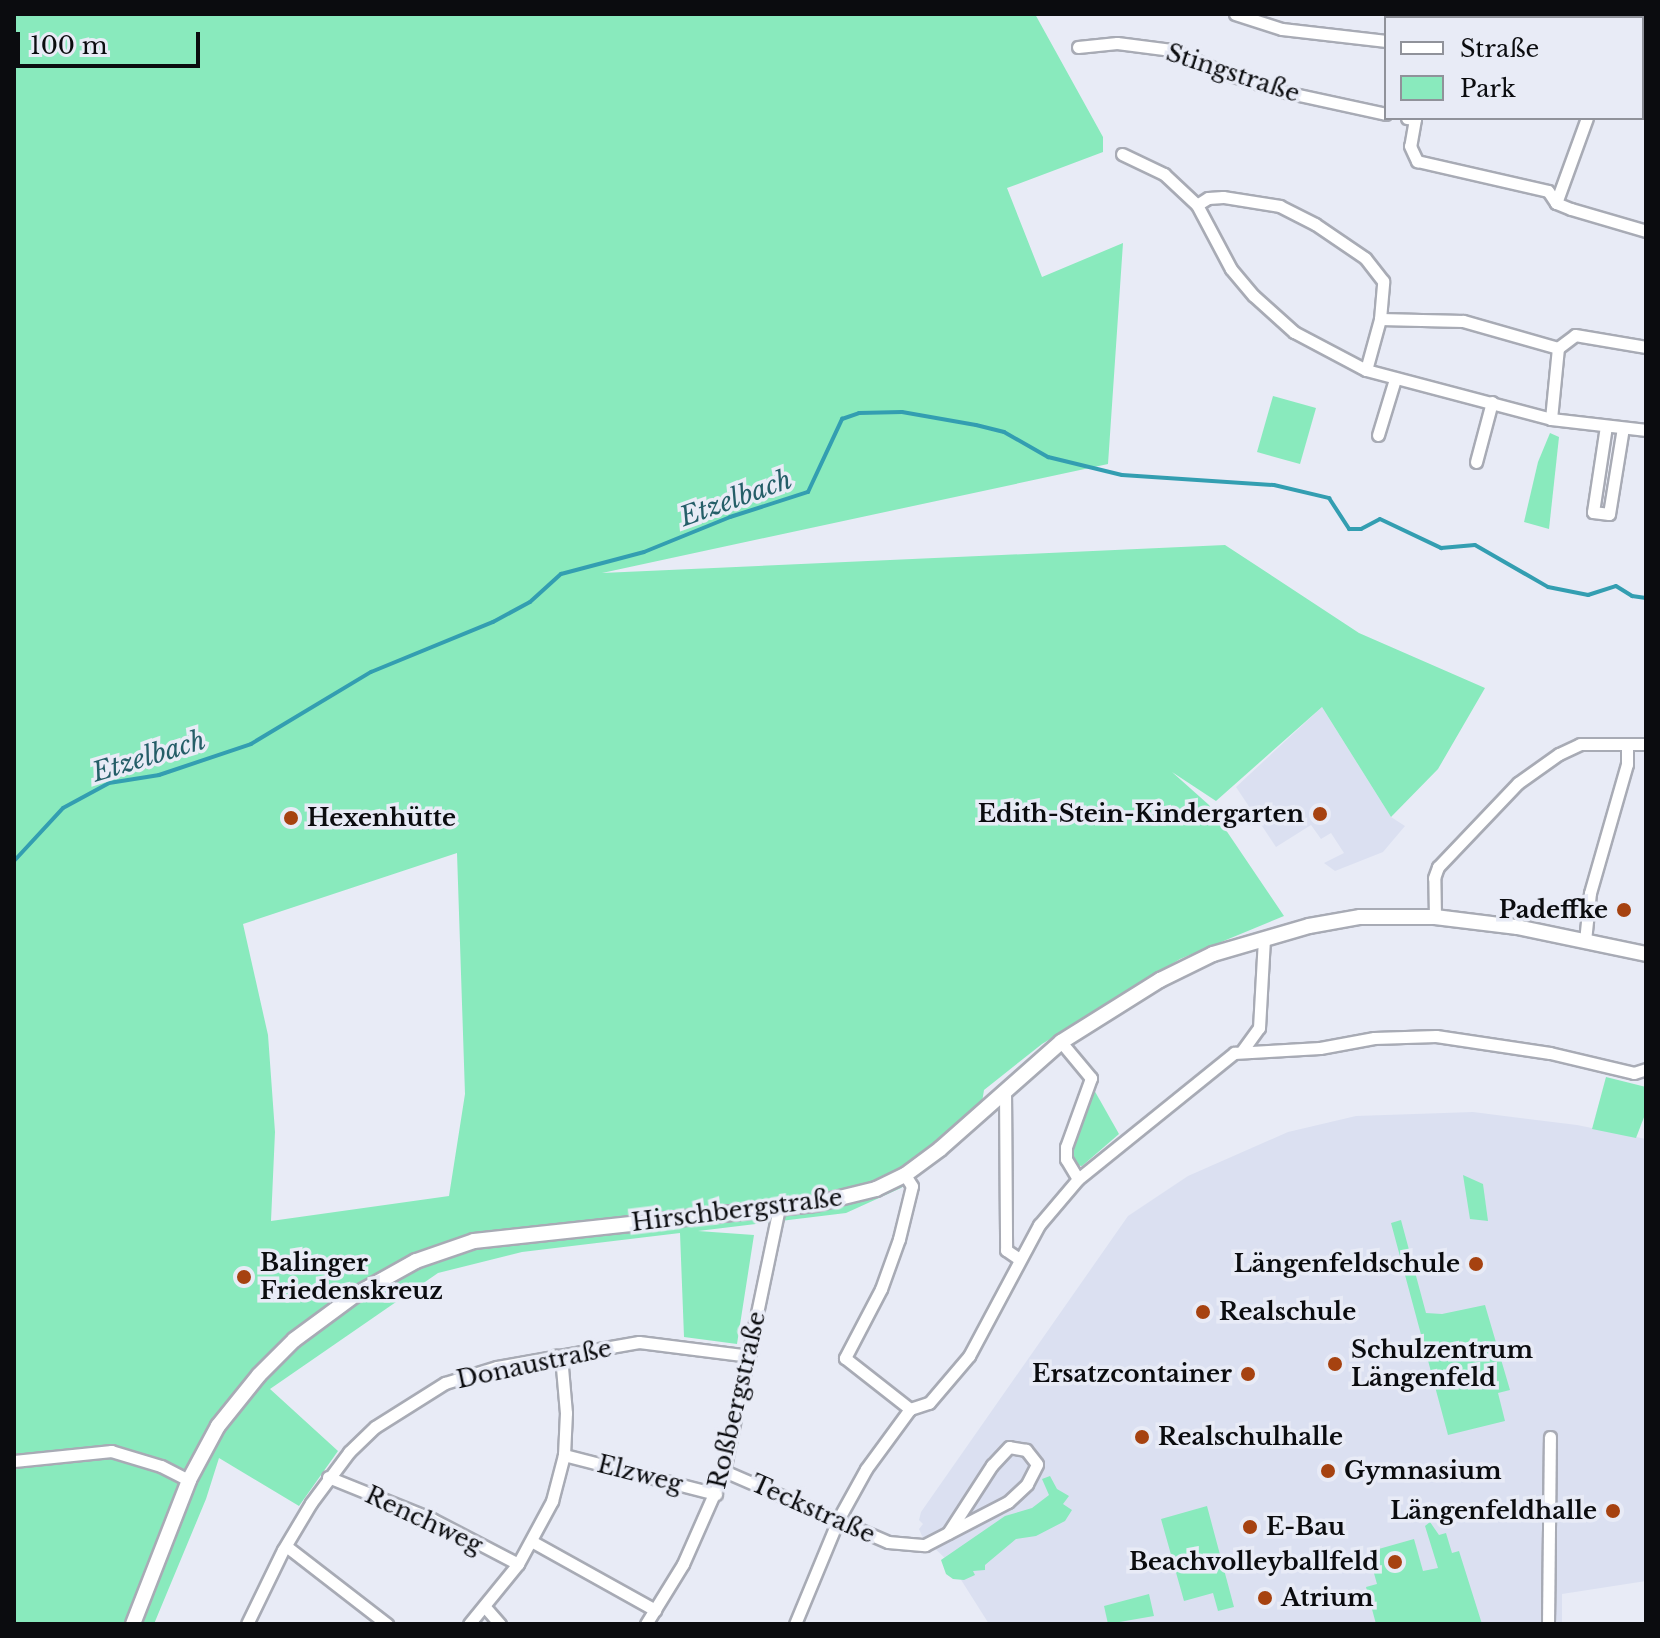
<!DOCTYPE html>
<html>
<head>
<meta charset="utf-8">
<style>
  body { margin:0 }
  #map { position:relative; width:1660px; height:1638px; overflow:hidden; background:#e8ebf6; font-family:"Libre Baskerville",serif }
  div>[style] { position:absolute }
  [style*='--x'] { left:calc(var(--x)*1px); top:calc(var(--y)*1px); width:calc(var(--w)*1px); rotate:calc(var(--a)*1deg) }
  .built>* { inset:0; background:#dbe0f1 }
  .green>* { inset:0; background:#89eabd }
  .stream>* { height:4px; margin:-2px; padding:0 2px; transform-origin:2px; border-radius:2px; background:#339eb1 }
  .roads { filter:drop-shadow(2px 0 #a8abb5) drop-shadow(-2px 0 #a8abb5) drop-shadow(0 2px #a8abb5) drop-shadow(0 -2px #a8abb5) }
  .street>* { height:11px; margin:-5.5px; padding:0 5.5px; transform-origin:5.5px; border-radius:5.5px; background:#fff }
  .secondary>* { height:14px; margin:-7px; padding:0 7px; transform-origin:7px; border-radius:7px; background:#fff }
  .dots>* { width:22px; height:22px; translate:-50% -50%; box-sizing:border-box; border:4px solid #e8ebf6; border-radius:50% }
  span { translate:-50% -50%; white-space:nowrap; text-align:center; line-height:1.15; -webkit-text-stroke:7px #e8ebf6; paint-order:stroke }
  .street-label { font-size:24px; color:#0b0c0f }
  .poi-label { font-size:24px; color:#0b0c0f; font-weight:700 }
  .right { translate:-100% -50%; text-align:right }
  .left { translate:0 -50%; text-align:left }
  .water-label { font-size:26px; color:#255e68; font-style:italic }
  .frame { position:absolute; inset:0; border:16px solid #0b0c0f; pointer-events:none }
  .legend { position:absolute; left:1384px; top:16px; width:260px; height:104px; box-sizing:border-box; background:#e8ebf6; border:2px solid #90929a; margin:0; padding:10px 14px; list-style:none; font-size:24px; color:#0b0c0f }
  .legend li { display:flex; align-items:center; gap:16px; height:40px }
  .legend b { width:40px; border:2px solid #90929a }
  .scale { position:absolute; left:16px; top:32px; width:184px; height:36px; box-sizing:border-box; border:4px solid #0b0c0f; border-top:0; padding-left:10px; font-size:24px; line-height:28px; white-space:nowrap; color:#0b0c0f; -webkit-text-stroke:6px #e8ebf6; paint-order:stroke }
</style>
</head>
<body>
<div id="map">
  <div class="built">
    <div style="clip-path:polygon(1322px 707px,1391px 817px,1405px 826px,1383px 852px,1335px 871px,1324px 863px,1344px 853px,1331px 833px,1321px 839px,1311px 825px,1276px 847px,1236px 787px)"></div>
    <div style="clip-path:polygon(1473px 1112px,1577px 1125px,1646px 1139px,1646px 1581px,1562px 1594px,1562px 1624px,989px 1624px,951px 1564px,922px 1536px,919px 1529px,923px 1524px,919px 1520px,921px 1512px,1128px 1216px,1188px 1176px,1288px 1132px,1356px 1116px)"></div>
  </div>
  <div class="green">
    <div style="clip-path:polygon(evenodd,14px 14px,1035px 14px,1103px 137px,1103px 152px,1007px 188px,1042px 277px,1123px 243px,1108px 464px,602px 573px,1225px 545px,1359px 633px,1485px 688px,1438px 769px,1391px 817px,1322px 707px,1216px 801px,1172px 772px,1209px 805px,1284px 916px,1180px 959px,1042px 1044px,984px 1090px,979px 1121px,901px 1188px,846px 1213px,698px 1231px,754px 1235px,737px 1344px,684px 1337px,680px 1233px,522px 1252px,438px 1273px,270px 1389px,338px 1451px,299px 1506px,219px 1458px,206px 1499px,154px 1624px,14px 1624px,14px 14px,457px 853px,465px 1094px,449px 1196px,271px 1221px,275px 1132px,268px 1035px,243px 924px,457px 853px)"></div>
    <div style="clip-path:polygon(1273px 396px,1316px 408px,1300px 464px,1257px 452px)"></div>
    <div style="clip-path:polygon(1550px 433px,1559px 437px,1549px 529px,1524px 522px,1538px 462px)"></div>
    <div style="clip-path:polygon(1606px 1077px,1646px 1087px,1646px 1112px,1636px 1138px,1592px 1129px)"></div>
    <div style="clip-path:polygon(1093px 1088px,1119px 1134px,1082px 1166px,1074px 1165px,1069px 1148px)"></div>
    <div style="clip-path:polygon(1463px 1175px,1483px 1184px,1488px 1221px,1470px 1219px)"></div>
    <div style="clip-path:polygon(1401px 1220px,1426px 1313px,1442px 1314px,1485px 1305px,1510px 1390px,1498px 1393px,1505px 1421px,1448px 1435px,1391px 1223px)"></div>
    <div style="clip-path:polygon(1050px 1476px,1057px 1489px,1069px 1496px,1063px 1504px,1072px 1510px,1065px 1521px,1036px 1536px,1016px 1539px,985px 1565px,985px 1570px,973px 1571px,975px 1575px,964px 1580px,953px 1579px,946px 1574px,941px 1560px,1005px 1516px,1032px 1508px,1049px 1495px,1042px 1479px)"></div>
    <div style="clip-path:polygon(1207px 1506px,1234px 1607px,1218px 1611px,1213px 1593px,1184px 1601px,1161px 1519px)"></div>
    <div style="clip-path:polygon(1430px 1522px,1439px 1535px,1446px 1533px,1452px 1553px,1459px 1551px,1482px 1624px,1376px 1624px,1366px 1587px,1377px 1584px,1368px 1552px,1414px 1539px,1423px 1571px,1438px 1568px,1425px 1526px)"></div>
    <div style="clip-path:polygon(1149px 1594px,1154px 1616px,1108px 1624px,1104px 1606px)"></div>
  </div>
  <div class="stream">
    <div style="--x:14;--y:861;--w:72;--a:-47.2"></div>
    <div style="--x:63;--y:808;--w:52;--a:-28.5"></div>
    <div style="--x:109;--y:783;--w:51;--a:-9.1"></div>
    <div style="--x:159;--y:775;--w:97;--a:-18.6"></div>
    <div style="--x:251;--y:744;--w:140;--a:-31"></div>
    <div style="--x:371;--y:672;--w:132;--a:-22.3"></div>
    <div style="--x:493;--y:622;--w:42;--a:-28.4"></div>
    <div style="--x:530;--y:602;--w:42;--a:-42.1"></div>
    <div style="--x:561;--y:574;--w:86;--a:-14.8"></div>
    <div style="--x:644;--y:552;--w:93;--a:-22.1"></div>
    <div style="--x:730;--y:517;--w:82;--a:-17.8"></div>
    <div style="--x:808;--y:492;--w:81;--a:-65"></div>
    <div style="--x:842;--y:419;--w:18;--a:-19"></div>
    <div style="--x:859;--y:413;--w:43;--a:-1.3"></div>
    <div style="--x:902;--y:412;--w:75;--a:10"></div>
    <div style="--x:976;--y:425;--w:29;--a:14"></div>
    <div style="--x:1004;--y:432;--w:51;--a:29.6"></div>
    <div style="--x:1048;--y:457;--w:76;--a:13.7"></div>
    <div style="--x:1122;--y:475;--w:152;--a:3.8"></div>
    <div style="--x:1274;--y:485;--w:57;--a:13.3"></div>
    <div style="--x:1329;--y:498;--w:37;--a:57"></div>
    <div style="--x:1349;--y:529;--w:12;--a:0"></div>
    <div style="--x:1361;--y:529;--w:21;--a:-28"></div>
    <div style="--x:1380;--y:519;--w:68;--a:25.4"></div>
    <div style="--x:1441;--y:548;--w:34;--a:-5"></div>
    <div style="--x:1475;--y:545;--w:84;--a:29.9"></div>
    <div style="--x:1548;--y:587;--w:41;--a:11.3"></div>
    <div style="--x:1588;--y:595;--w:29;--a:-18"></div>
    <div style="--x:1616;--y:586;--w:19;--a:32"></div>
    <div style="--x:1632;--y:596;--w:14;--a:8"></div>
  </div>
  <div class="roads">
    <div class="street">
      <div style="--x:1235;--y:14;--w:49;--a:17.7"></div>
      <div style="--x:1282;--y:29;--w:105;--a:6.6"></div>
      <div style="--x:1487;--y:14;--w:12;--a:20"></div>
      <div style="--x:1439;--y:18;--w:4;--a:-76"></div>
      <div style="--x:1600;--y:18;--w:4;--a:-63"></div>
      <div style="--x:1078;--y:47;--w:39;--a:-6"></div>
      <div style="--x:1117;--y:43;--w:55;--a:7.3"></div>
      <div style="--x:1172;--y:50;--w:60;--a:23.6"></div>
      <div style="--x:1227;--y:74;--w:61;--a:17.2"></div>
      <div style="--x:1285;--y:92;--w:103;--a:12.3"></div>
      <div style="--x:1642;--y:67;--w:4;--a:14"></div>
      <div style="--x:1407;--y:118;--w:8;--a:7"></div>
      <div style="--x:1415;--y:119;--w:27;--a:100"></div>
      <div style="--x:1410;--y:146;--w:17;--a:65"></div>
      <div style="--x:1417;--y:161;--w:134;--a:12.9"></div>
      <div style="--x:1548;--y:191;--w:14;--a:56"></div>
      <div style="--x:1556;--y:203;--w:16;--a:22"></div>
      <div style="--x:1571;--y:209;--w:78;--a:16.3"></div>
      <div style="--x:1122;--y:154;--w:47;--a:25.5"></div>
      <div style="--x:1164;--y:174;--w:45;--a:43.2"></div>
      <div style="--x:1556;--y:203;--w:90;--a:-70"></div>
      <div style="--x:1558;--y:348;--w:21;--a:-37"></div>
      <div style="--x:1575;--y:335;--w:72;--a:9.6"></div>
      <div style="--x:1366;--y:370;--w:53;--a:-74.6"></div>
      <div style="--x:1551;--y:419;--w:71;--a:-84.4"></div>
      <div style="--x:1558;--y:348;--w:99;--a:-164.1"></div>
      <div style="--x:1463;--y:321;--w:83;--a:-178.6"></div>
      <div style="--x:1380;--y:319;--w:38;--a:-85"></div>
      <div style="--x:1383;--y:281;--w:29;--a:-128"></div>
      <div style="--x:1365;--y:258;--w:60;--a:-145.8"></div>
      <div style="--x:1315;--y:224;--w:39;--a:-153"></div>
      <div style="--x:1280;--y:206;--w:58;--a:-171"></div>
      <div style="--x:1223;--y:197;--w:15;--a:176"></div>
      <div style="--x:1208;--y:198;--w:13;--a:148"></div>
      <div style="--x:1197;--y:205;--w:72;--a:62"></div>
      <div style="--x:1231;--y:269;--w:35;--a:50"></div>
      <div style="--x:1254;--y:296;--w:54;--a:42"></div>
      <div style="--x:1294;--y:332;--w:81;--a:27.8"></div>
      <div style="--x:1366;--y:370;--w:191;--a:14.8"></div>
      <div style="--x:1551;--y:419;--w:96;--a:6.6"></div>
      <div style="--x:1606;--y:426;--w:87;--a:98.6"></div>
      <div style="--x:1593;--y:512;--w:16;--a:7"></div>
      <div style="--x:1609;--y:514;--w:87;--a:-80.8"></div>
      <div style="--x:1378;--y:435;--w:59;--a:-73.1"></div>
      <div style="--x:1476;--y:462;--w:62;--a:-75.1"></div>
      <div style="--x:1435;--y:917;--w:39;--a:-91"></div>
      <div style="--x:1434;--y:878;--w:12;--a:-70"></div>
      <div style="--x:1438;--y:867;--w:116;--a:-46.4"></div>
      <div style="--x:1518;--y:783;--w:50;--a:-35.3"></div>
      <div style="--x:1559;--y:754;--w:23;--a:-25"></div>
      <div style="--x:1580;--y:744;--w:66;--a:0"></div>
      <div style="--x:1585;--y:941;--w:48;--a:-84.1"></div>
      <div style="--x:1590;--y:893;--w:134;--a:-74"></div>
      <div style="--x:1627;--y:764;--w:19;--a:-90"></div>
      <div style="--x:1061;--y:1042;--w:47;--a:50.2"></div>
      <div style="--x:1091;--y:1078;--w:73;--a:109.9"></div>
      <div style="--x:1066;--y:1147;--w:12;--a:90"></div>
      <div style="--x:1066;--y:1159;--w:23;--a:59"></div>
      <div style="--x:1242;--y:1051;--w:29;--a:-54"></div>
      <div style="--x:1259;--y:1028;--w:90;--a:-86.8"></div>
      <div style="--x:1005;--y:1090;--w:160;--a:89.6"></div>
      <div style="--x:1006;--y:1250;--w:14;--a:34"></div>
      <div style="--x:905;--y:1175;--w:13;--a:58"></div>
      <div style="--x:912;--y:1186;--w:55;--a:103.8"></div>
      <div style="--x:899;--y:1239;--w:53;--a:109.8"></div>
      <div style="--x:881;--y:1289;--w:78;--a:117.6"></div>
      <div style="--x:845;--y:1358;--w:83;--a:38.1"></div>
      <div style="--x:564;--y:1455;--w:157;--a:14.4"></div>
      <div style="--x:14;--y:1461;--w:98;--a:-5.9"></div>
      <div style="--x:111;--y:1451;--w:52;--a:16.7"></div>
      <div style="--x:161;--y:1466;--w:31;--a:27"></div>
      <div style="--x:724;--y:1471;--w:179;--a:23.4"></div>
      <div style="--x:888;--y:1542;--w:37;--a:5"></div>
      <div style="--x:925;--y:1545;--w:93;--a:-27.4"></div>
      <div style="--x:1008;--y:1502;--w:26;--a:-43"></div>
      <div style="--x:1027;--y:1484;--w:22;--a:-63"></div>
      <div style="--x:1037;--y:1464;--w:18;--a:-128"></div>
      <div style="--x:1026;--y:1450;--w:17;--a:-170"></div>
      <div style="--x:1009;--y:1447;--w:25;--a:133"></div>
      <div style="--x:992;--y:1465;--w:81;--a:122.9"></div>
      <div style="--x:328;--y:1477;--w:112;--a:22"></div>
      <div style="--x:432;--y:1519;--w:97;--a:27.6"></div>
      <div style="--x:533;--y:1542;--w:140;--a:29.1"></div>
      <div style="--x:286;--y:1546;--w:128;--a:37.7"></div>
      <div style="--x:485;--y:1607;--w:23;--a:49"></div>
      <div style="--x:247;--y:1624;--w:82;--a:-64.1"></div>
      <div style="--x:283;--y:1550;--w:55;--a:-59.2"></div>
      <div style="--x:311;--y:1503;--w:64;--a:-53.3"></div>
      <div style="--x:349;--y:1452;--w:36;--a:-44"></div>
      <div style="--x:375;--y:1427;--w:83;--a:-32.2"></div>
      <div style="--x:445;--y:1383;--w:54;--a:-17.1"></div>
      <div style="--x:497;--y:1367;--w:144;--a:-10"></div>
      <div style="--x:639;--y:1342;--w:112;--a:7.2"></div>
      <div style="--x:469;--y:1624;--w:77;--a:-50.8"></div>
      <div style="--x:518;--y:1564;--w:72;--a:-61.6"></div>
      <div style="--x:552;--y:1501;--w:48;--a:-75.4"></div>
      <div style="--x:564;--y:1455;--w:42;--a:-87.3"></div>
      <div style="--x:566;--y:1413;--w:46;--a:-95"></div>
      <div style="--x:562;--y:1367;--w:13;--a:-117"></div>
      <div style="--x:646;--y:1624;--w:70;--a:-58.3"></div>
      <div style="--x:683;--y:1564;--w:102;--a:-66.2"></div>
      <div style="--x:724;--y:1471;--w:269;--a:-78.2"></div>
      <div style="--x:795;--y:1624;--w:115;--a:-67.5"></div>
      <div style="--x:839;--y:1518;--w:56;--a:-61.1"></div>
      <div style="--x:866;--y:1469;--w:74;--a:-53.7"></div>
      <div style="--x:910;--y:1409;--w:20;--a:-18"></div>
      <div style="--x:929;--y:1403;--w:62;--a:-49.6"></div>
      <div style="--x:969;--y:1356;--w:149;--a:-61.9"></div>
      <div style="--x:1039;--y:1225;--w:60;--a:-49.7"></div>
      <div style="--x:1078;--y:1179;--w:201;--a:-38.9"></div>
      <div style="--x:1234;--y:1053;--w:86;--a:-3.3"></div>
      <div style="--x:1320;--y:1048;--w:55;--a:-10.5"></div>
      <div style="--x:1374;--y:1038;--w:62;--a:-1.8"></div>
      <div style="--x:1436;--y:1036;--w:115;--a:8.5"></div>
      <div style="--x:1550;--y:1053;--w:86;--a:13.4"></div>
      <div style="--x:1634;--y:1073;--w:13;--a:-18"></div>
      <div style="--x:1548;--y:1624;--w:187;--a:-89.4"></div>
    </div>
    <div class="secondary">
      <div style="--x:133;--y:1624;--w:155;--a:-68.7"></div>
      <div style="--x:189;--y:1480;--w:61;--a:-61.8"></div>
      <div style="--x:218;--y:1426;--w:65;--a:-51.2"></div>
      <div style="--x:259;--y:1375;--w:49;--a:-45"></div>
      <div style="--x:294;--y:1340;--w:76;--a:-36.4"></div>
      <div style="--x:355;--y:1295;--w:70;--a:-29.1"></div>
      <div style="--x:416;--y:1261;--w:61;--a:-19"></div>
      <div style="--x:474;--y:1241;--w:343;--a:-6.2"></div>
      <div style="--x:815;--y:1204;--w:63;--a:-13.8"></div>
      <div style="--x:876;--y:1189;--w:32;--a:-26"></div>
      <div style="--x:905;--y:1175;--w:44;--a:-36.6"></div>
      <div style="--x:940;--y:1149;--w:162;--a:-41.5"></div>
      <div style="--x:1061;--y:1042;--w:117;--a:-32.1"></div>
      <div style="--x:1160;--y:980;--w:59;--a:-26.1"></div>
      <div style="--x:1213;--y:954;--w:100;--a:-16.3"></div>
      <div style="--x:1309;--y:926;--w:52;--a:-10"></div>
      <div style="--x:1360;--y:917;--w:75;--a:0"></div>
      <div style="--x:1435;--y:917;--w:83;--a:7"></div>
      <div style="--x:1517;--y:927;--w:132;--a:11.8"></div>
    </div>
  </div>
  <div class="dots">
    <div style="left:1320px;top:814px;background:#a64210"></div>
    <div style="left:291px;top:818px;background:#a64210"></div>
    <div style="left:1624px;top:910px;background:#a64210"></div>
    <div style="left:1476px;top:1264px;background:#a64210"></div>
    <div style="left:244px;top:1277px;background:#a64210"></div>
    <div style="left:1203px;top:1312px;background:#a64210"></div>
    <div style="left:1335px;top:1364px;background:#a64210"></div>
    <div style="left:1248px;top:1374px;background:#a64210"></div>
    <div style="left:1142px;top:1437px;background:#a64210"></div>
    <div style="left:1328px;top:1471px;background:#a64210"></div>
    <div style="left:1613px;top:1511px;background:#a64210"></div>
    <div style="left:1250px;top:1527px;background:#a64210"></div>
    <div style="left:1395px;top:1562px;background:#a64210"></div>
    <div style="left:1265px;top:1598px;background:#a64210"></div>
  </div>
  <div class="street-label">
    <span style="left:1233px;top:73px;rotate:18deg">Stingstraße</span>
    <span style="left:737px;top:1210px;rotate:-7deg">Hirschbergstraße</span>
    <span style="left:534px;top:1364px;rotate:-12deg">Donaustraße</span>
    <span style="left:737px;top:1400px;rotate:-77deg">Roßbergstraße</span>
    <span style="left:640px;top:1474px;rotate:14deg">Elzweg</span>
    <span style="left:813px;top:1509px;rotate:24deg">Teckstraße</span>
    <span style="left:424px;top:1520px;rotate:25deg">Renchweg</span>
  </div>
  <div class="poi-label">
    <span class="right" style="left:1304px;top:814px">Edith-Stein-Kindergarten</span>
    <span class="left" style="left:307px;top:818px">Hexenhütte</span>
    <span class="right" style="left:1608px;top:910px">Padeffke</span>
    <span class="left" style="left:260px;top:1277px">Balinger<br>Friedenskreuz</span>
    <span class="right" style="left:1460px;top:1264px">Längenfeldschule</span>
    <span class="left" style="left:1219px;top:1312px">Realschule</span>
    <span class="left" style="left:1351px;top:1364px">Schulzentrum<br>Längenfeld</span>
    <span class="right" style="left:1232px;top:1374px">Ersatzcontainer</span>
    <span class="left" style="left:1158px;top:1437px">Realschulhalle</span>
    <span class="left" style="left:1344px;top:1471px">Gymnasium</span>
    <span class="right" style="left:1597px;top:1511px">Längenfeldhalle</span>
    <span class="left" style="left:1266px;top:1527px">E-Bau</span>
    <span class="right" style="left:1379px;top:1562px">Beachvolleyballfeld</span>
    <span class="left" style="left:1281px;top:1598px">Atrium</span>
  </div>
  <div class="water-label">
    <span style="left:736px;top:499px;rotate:-20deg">Etzelbach</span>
    <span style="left:149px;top:757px;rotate:-17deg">Etzelbach</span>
  </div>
  <div class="frame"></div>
  <ul class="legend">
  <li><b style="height:10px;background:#fff"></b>Straße</li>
  <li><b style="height:22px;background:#89eabd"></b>Park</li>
  </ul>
  <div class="scale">100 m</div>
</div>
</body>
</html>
